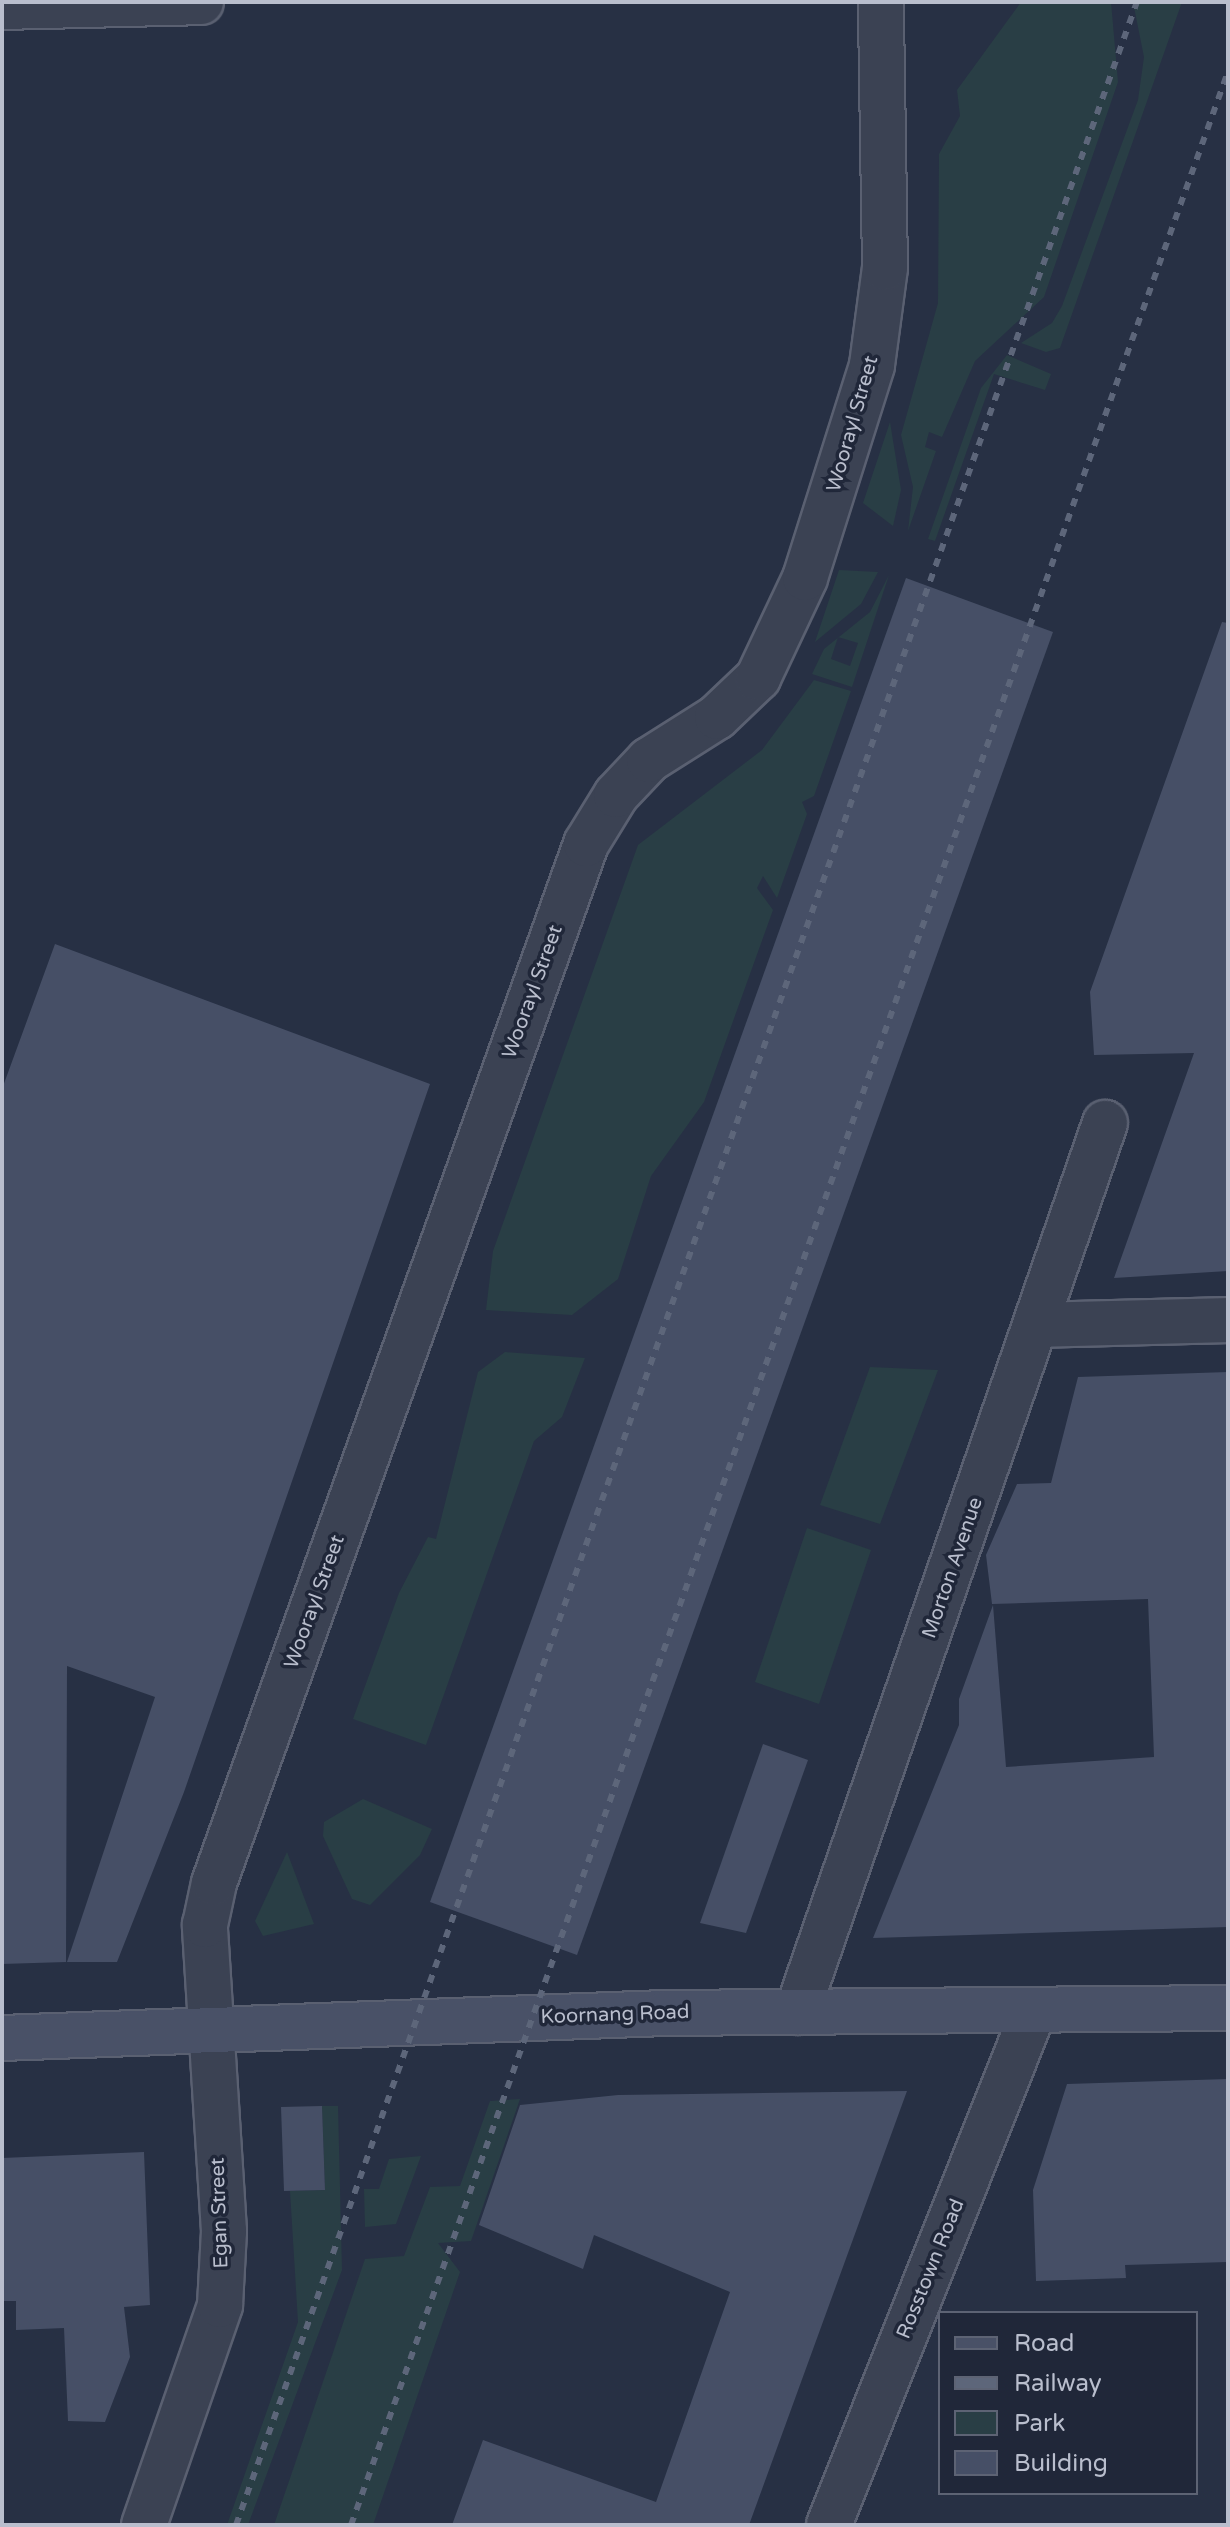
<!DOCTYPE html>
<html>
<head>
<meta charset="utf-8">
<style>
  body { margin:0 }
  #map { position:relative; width:1230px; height:2527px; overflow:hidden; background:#273044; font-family:"Varela Round",sans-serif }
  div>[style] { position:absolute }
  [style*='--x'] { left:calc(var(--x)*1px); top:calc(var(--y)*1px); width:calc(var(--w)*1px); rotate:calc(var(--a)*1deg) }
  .green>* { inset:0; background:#293e45 }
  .building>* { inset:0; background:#464f66 }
  .roads { filter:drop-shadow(2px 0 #5a6071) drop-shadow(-2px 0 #5a6071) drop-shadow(0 2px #5a6071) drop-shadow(0 -2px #5a6071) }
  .street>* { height:44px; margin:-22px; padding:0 22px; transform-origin:22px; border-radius:22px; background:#3b4253 }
  .secondary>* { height:44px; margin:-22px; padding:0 22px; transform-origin:22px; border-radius:22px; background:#495167 }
  .rail>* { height:6px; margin-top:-3px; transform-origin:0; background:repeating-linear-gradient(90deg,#5d667a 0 8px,transparent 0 16px) }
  span { translate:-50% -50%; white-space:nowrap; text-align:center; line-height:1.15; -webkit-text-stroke:7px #202739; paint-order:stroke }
  .street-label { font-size:20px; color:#b9becd }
  .frame { position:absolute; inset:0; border:4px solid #b9becd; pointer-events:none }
  .legend { position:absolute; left:938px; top:2311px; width:260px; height:184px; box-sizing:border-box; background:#202739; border:2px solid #5d6374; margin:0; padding:10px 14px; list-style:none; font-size:24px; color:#b9becd }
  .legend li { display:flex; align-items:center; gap:16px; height:40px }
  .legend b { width:40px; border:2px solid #5d6374 }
</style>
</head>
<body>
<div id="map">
  <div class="green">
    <div style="clip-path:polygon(1021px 2px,1111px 2px,1118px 82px,1044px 297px,975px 361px,942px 437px,929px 432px,925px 447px,936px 451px,908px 531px,913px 487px,901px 435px,938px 303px,939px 154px,960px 116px,957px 90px)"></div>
    <div style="clip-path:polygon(1133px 2px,1182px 2px,1060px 348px,1046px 352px,1021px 343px,1052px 323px,1062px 306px,1138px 100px,1144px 57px)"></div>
    <div style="clip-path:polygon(1007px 355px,1051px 374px,1045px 390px,994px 374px,935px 541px,928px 539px,981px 388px)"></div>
    <div style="clip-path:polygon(890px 422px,901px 490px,893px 526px,863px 503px)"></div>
    <div style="clip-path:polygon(839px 570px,878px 572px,861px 604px,815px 642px)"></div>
    <div style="clip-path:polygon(evenodd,889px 575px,852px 687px,812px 674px,824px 649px,870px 612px,889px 575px,838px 637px,858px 643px,850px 666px,831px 659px,838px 637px)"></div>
    <div style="clip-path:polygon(814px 680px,851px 691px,814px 796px,802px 802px,807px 814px,777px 898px,763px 876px,757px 888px,773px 910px,704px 1102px,651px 1176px,618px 1279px,572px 1315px,486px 1310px,493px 1251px,638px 845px,762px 750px)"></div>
    <div style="clip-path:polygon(505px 1352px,585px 1358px,562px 1417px,534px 1441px,426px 1745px,353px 1719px,399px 1593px,428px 1537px,436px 1539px,478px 1372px)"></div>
    <div style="clip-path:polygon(870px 1367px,938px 1370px,880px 1524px,820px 1505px)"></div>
    <div style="clip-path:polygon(807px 1528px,871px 1550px,819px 1704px,755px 1682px)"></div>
    <div style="clip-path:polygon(363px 1799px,432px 1829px,420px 1855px,370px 1905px,352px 1899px,323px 1836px,324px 1822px)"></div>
    <div style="clip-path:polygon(287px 1852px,314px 1924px,263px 1936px,255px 1921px)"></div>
    <div style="clip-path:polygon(520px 2099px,471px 2241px,438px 2243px,460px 2272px,373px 2525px,274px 2525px,365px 2259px,404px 2256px,430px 2187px,460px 2186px,490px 2101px)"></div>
    <div style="clip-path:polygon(322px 2106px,338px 2106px,342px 2270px,248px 2525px,227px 2525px,298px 2322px,290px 2191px,325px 2190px)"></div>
    <div style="clip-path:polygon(421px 2156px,396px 2224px,365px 2227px,364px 2189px,379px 2189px,389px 2159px)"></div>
  </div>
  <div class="building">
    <div style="clip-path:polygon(906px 578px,1053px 632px,577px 1955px,430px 1902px)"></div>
    <div style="clip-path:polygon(1222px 622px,1228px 623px,1228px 1271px,1114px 1278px,1194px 1053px,1094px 1055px,1090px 992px)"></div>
    <div style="clip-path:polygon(55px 944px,430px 1084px,184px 1792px,117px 1962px,67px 1962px,155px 1697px,67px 1666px,66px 1962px,2px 1964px,2px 1089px)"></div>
    <div style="clip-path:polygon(1228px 1372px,1228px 1927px,873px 1938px,959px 1725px,959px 1699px,993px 1605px,1006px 1767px,1154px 1757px,1148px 1599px,992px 1604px,986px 1555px,1017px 1484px,1051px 1483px,1078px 1377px)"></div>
    <div style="clip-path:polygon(763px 1744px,808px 1760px,746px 1933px,700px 1923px)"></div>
    <div style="clip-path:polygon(1228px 2079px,1228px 2262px,1125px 2265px,1126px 2278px,1036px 2281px,1033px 2190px,1067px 2084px)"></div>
    <div style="clip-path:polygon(907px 2091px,749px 2525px,452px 2525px,483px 2440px,656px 2502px,730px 2292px,594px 2235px,583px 2269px,479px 2225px,520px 2105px,618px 2095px)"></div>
    <div style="clip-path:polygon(322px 2106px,325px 2190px,284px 2191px,281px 2107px)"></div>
    <div style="clip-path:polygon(144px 2152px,150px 2305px,124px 2307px,130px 2357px,105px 2422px,68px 2421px,64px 2328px,16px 2330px,16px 2301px,2px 2301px,2px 2158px)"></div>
  </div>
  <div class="roads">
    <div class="street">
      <div style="--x:2;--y:7;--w:199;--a:-1.4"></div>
      <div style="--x:1036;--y:1325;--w:192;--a:-1.5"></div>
      <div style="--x:797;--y:2012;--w:941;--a:-70.89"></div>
      <div style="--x:144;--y:2525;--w:233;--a:-70.9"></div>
      <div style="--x:220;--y:2305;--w:74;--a:-86.9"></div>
      <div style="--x:224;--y:2231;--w:307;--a:-93.6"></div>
      <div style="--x:205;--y:1925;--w:43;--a:-77.9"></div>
      <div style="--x:214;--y:1883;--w:1104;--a:-70.3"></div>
      <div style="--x:586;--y:844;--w:57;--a:-58.5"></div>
      <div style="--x:616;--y:795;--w:48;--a:-46.7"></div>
      <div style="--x:649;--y:760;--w:80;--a:-32.3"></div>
      <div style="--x:717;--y:717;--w:57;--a:-43.6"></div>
      <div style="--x:758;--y:678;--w:110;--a:-64.8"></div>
      <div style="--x:805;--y:578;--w:223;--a:-72.5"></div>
      <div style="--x:872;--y:365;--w:98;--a:-82.4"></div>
      <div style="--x:885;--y:268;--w:266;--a:-90.9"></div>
      <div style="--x:829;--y:2525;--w:551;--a:-68.28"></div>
    </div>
    <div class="secondary">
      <div style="--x:2;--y:2038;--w:664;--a:-2.16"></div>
      <div style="--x:666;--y:2013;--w:562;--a:-0.51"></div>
    </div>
  </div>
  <div class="rail">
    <div style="--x:236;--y:2525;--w:2679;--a:-70.35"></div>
    <div style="--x:351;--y:2525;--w:2606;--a:-70.33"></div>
  </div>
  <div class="street-label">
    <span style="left:853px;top:424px;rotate:-74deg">Woorayl Street</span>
    <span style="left:533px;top:992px;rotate:-70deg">Woorayl Street</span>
    <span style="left:953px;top:1568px;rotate:-71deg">Morton Avenue</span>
    <span style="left:315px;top:1602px;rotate:-70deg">Woorayl Street</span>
    <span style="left:615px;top:2015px;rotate:-2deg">Koornang Road</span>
    <span style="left:220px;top:2213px;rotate:-92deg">Egan Street</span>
    <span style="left:931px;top:2269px;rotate:-68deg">Rosstown Road</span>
  </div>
  <div class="frame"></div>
  <ul class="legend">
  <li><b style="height:10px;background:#495167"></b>Road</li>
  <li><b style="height:10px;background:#5d667a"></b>Railway</li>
  <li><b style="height:22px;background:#293e45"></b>Park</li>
  <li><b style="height:22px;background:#464f66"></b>Building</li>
  </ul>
</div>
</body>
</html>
